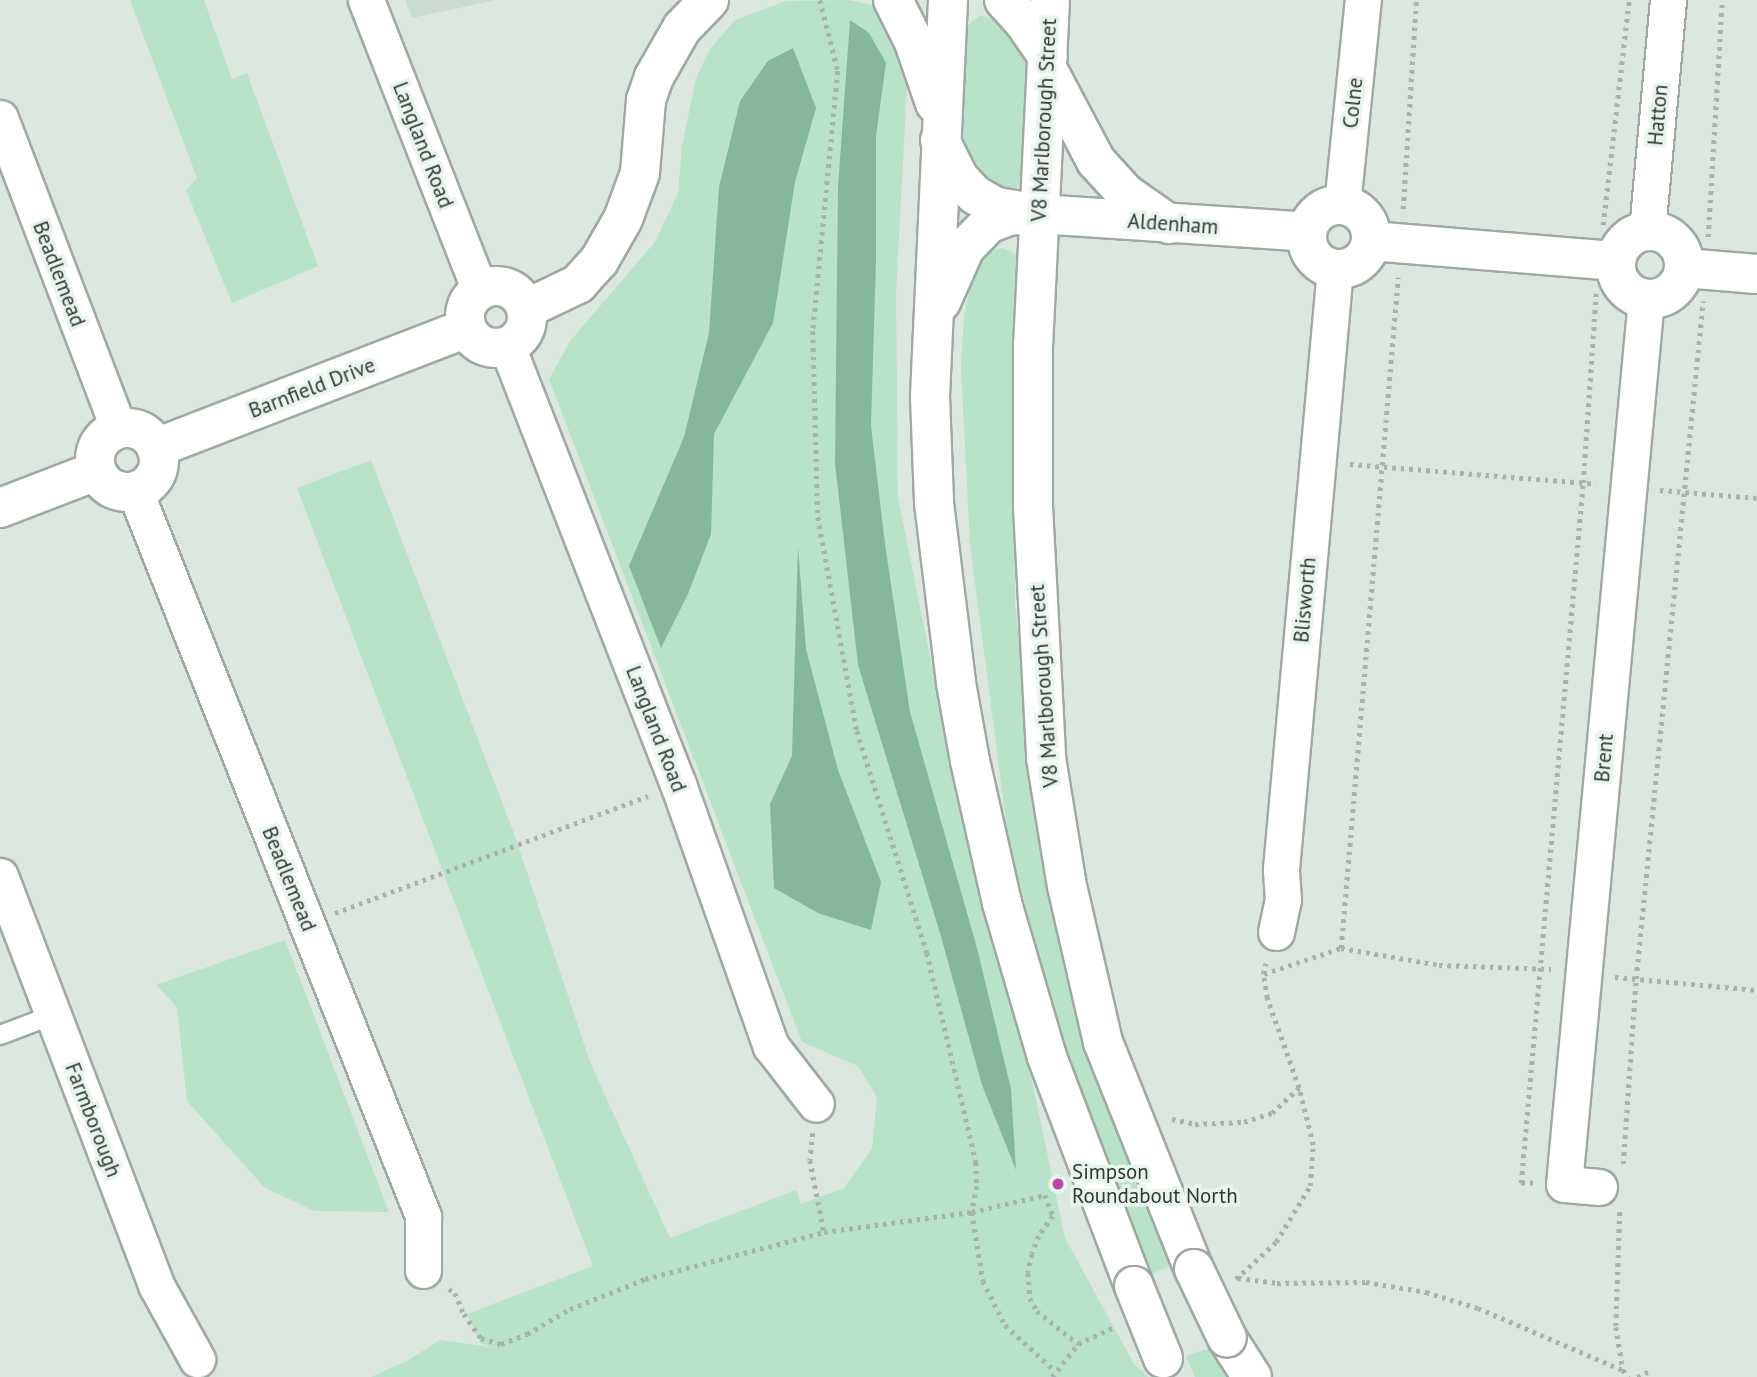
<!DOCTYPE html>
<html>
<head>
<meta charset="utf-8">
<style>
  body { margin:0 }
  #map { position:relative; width:1757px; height:1377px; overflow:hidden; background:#dce7e0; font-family:"PT Sans",sans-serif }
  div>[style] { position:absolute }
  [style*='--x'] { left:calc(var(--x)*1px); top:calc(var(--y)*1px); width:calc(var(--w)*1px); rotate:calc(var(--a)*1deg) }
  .built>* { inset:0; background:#cadcd1 }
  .green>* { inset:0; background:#b8e2c9 }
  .forest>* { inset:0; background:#86b79a }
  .path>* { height:4.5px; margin-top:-2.25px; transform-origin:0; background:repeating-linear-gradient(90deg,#a9b2ac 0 3.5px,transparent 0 8.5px) }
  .roads { filter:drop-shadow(2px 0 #9fa9a2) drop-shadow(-2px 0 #9fa9a2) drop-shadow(0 2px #9fa9a2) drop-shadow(0 -2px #9fa9a2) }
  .service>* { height:18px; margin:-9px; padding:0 9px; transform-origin:9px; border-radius:9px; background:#fff }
  .minor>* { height:35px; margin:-17.5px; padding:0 17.5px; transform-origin:17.5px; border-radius:17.5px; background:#fff }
  .tertiary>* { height:38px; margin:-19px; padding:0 19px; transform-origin:19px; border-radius:19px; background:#fff }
  .tertiary>.ring { margin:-19px; padding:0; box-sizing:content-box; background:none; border:38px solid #fff; border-radius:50% }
  .bridges { filter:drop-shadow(2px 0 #9fa9a2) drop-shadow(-2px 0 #9fa9a2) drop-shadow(0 2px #9fa9a2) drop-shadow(0 -2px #9fa9a2) }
  .tertiary-bridge>* { height:38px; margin:-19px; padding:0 19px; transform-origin:19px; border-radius:19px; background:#fff }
  .dots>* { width:19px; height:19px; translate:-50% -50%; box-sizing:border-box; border:4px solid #e9f4ed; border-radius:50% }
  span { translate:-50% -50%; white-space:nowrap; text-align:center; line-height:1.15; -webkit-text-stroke:7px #e9f4ed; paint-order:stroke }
  .street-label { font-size:21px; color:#333735 }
  .poi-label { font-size:21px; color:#333735 }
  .left { translate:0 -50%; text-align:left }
</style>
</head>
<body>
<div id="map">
  <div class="built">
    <div style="clip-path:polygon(405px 0,496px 0,412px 18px)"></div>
  </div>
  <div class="green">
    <div style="clip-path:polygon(130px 0,204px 0,232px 79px,247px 73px,318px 266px,232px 303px,186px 190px,197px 178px)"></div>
    <div style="clip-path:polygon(848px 0,877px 6px,908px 67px,896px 293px,898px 498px,943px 721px,1032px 1081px,1065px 1238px,1134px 1364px,1148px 1377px,371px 1377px,407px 1361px,440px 1340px,497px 1348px,480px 1343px,467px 1314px,593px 1266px,297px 488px,371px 460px,515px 836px,590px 1062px,670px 1238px,796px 1190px,801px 1204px,844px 1188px,872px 1149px,877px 1098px,858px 1066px,802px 1042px,549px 379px,571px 340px,655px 242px,678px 193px,682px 146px,696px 78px,710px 49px,735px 20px,786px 1px)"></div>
    <div style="clip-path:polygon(980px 15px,1003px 23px,1028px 57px,1026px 178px,1016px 188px,1003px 188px,985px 176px,964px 147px,959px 130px,965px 28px)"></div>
    <div style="clip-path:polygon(1003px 248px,1017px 255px,1020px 270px,1015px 602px,1031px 767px,1094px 1051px,1119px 1134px,1172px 1265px,1149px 1275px,1069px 1081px,1008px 837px,970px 544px,961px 368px,964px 316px,972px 279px,982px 253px)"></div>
    <div style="clip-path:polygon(285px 940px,389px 1212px,314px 1211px,264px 1187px,187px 1101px,177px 1007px,156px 985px)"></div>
    <div style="clip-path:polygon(1213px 1347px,1231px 1377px,1195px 1377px,1186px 1356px)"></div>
  </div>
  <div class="forest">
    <div style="clip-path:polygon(850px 20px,869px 33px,886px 63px,876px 136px,876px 259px,871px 426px,885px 544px,910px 712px,977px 948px,1011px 1089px,1016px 1170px,982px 1085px,940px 933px,858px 665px,835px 463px,838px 187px)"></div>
    <div style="clip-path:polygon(793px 48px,816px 108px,795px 182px,773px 323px,714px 434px,711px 534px,688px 594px,661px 648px,629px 566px,684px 437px,709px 333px,719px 187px,740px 101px,768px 61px)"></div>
    <div style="clip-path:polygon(798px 547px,806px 649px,838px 770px,881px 882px,871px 930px,818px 913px,774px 888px,770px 804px,792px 756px)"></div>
  </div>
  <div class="path">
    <div style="--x:820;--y:0;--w:73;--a:75.8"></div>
    <div style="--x:838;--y:71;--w:261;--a:95.5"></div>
    <div style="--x:813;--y:331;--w:186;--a:88.5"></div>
    <div style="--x:818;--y:517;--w:218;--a:79.7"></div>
    <div style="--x:857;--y:731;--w:233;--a:72.5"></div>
    <div style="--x:927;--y:953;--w:215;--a:76.8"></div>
    <div style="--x:976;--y:1162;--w:24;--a:88"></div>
    <div style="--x:977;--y:1186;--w:26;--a:101"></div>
    <div style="--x:972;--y:1212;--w:70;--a:80.9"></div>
    <div style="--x:983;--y:1281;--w:49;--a:63.4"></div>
    <div style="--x:1005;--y:1325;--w:68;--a:42.6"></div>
    <div style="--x:1403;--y:209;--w:209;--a:-86.4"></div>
    <div style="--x:1603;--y:225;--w:226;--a:-83.4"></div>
    <div style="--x:1708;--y:237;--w:237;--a:-86.6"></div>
    <div style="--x:1350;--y:464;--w:247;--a:4.6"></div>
    <div style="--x:1660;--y:490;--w:97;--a:4.7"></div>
    <div style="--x:335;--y:913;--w:334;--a:-20.5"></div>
    <div style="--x:1341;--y:948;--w:673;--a:-85.14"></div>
    <div style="--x:1264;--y:974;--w:81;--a:-18.7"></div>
    <div style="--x:1341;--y:948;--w:99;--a:9.8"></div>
    <div style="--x:1439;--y:965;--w:112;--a:2"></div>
    <div style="--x:1615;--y:977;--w:143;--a:5.2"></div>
    <div style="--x:1172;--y:1119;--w:24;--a:12"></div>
    <div style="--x:1195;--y:1124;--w:49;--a:-2.3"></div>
    <div style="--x:1244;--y:1122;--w:29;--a:-18"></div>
    <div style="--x:1272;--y:1113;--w:37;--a:-43"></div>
    <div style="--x:813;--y:1133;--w:27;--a:96"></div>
    <div style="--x:810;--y:1160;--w:73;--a:79"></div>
    <div style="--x:1623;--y:1164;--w:185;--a:-86"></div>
    <div style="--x:1636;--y:979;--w:681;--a:-84.36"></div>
    <div style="--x:1533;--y:1183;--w:12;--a:180"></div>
    <div style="--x:1521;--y:1183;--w:703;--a:-84.94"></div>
    <div style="--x:1583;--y:483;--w:190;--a:-86.1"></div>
    <div style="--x:1620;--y:1212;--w:115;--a:92"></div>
    <div style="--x:1616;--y:1327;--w:44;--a:80.8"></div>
    <div style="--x:1623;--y:1370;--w:9;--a:54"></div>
    <div style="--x:1238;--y:1278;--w:39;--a:7"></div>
    <div style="--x:1277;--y:1283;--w:89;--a:-0.6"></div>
    <div style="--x:1366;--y:1282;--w:61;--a:9.5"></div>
    <div style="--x:1426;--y:1292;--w:54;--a:17.1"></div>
    <div style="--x:1478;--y:1308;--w:158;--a:23.2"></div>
    <div style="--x:1236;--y:1279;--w:54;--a:-42.8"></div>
    <div style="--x:1276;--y:1242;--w:66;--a:-58.7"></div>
    <div style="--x:1310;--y:1186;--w:41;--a:-85.8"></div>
    <div style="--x:1313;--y:1145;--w:59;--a:-103.8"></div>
    <div style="--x:1299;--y:1088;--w:96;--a:-109.6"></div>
    <div style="--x:1267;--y:998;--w:24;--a:-99"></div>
    <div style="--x:1263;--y:974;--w:11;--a:-75"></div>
    <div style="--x:449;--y:1289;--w:7;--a:34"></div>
    <div style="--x:455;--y:1293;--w:23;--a:67"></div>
    <div style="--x:464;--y:1314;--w:29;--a:55"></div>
    <div style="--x:481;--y:1338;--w:21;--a:17"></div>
    <div style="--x:501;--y:1344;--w:28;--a:-21"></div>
    <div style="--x:527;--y:1334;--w:50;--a:-30.2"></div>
    <div style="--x:570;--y:1309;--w:81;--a:-21.8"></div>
    <div style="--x:645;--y:1279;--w:185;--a:-14.7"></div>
    <div style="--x:824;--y:1232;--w:149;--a:-7.7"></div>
    <div style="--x:972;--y:1212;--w:75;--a:-13.1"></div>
    <div style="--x:1045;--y:1195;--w:22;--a:69"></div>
    <div style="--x:1053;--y:1216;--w:24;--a:125"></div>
    <div style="--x:1039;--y:1236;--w:19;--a:111"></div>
    <div style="--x:1032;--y:1254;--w:19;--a:102"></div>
    <div style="--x:1028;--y:1273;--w:25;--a:85"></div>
    <div style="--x:1030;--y:1298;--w:15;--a:62"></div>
    <div style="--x:1037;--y:1311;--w:53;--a:38.8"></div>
    <div style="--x:1052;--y:1377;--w:42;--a:-51.8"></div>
    <div style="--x:1078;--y:1344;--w:40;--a:-25"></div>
    <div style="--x:1637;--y:1377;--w:14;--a:-25"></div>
  </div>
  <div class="roads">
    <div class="service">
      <div style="--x:0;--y:1035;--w:57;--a:-20.7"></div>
    </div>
    <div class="minor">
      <div style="--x:366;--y:0;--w:313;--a:68.6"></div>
      <div style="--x:0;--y:118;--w:333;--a:69.1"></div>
      <div style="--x:1342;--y:205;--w:206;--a:-84.2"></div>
      <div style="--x:1647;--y:231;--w:232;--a:-84.8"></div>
      <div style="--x:507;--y:346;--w:470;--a:68.7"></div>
      <div style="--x:678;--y:784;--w:278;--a:70.5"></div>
      <div style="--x:771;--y:1046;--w:73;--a:52.2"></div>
      <div style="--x:135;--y:491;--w:780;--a:68.33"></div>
      <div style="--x:423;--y:1216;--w:54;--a:90"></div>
      <div style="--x:0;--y:876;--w:438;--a:69.1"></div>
      <div style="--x:156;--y:1285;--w:85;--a:61"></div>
      <div style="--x:1276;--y:932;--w:33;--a:-78"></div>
      <div style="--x:1283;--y:900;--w:31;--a:-94"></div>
      <div style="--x:1281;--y:869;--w:602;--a:-84.86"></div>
      <div style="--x:1599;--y:1187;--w:35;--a:-175"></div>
      <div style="--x:1564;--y:1184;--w:889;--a:-84.71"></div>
    </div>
    <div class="tertiary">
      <div style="--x:893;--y:0;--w:47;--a:63.4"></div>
      <div style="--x:914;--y:42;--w:65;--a:71"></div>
      <div style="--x:948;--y:0;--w:397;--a:92.6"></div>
      <div style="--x:930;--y:397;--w:106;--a:87.8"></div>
      <div style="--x:934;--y:503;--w:181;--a:83"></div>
      <div style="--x:956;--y:683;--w:79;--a:79.8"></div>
      <div style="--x:970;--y:761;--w:146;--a:77.3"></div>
      <div style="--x:1002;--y:903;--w:160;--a:73.7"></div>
      <div style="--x:1047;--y:1057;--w:245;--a:69.2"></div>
      <div style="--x:1004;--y:0;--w:30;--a:48"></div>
      <div style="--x:1024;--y:22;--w:42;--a:55.6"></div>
      <div style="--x:1050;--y:0;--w:344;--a:92.8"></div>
      <div style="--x:1033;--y:344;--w:162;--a:90"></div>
      <div style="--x:1033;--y:506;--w:252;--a:87"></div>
      <div style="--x:1046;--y:758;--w:130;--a:80.7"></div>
      <div style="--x:1067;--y:886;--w:160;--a:77"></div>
      <div style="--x:1103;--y:1042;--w:245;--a:68.2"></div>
      <div style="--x:1048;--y:70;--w:103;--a:62.2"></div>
      <div style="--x:1096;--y:161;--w:43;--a:47.8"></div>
      <div style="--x:1125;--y:193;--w:54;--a:35.2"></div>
      <div style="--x:940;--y:140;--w:42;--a:63.4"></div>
      <div style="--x:959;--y:178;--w:23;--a:47"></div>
      <div style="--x:975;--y:195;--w:25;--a:29"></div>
      <div style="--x:997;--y:207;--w:43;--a:9.5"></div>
      <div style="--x:1039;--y:214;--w:269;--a:3.8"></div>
      <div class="ring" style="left:1307px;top:205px;width:26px;height:26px"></div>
      <div class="ring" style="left:1616px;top:231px;width:30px;height:30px"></div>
      <div style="--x:1371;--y:241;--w:246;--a:4.7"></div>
      <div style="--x:1684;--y:268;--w:73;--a:4.7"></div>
      <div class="ring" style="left:465px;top:286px;width:24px;height:24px"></div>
      <div style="--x:941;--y:302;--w:59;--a:-66"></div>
      <div style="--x:965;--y:248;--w:33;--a:-46"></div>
      <div style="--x:988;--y:224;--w:22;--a:-21"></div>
      <div style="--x:1009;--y:216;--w:20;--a:-6"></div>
      <div style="--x:526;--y:309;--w:58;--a:-25.7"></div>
      <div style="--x:578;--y:284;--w:31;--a:-48"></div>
      <div style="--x:599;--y:261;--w:48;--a:-60.3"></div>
      <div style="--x:623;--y:219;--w:49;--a:-69.7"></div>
      <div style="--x:640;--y:173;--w:73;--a:-85.3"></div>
      <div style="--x:646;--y:100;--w:24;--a:-71"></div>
      <div style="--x:654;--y:77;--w:56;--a:-60.3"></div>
      <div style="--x:682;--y:28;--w:39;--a:-46"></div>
      <div class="ring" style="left:95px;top:428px;width:26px;height:26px"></div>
      <div style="--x:156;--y:448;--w:333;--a:-21.1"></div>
      <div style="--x:0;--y:508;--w:103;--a:-21.1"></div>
      <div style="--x:1227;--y:1338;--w:46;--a:57.3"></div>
    </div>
  </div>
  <div class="bridges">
    <div class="tertiary-bridge">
      <div style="--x:1194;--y:1269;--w:76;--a:64.4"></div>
      <div style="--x:1134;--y:1286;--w:78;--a:68.1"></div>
    </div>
  </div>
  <div class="dots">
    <div style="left:1058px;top:1184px;background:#bc479f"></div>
  </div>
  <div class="street-label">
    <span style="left:1353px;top:103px;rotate:-84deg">Colne</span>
    <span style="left:1658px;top:115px;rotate:-85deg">Hatton</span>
    <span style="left:1044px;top:120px;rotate:-87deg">V8 Marlborough Street</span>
    <span style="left:423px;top:145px;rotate:69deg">Langland Road</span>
    <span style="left:1173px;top:224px;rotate:4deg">Aldenham</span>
    <span style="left:59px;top:274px;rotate:69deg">Beadlemead</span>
    <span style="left:312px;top:388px;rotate:-21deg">Barnfield Drive</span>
    <span style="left:1305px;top:600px;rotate:-85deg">Blisworth</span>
    <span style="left:1044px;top:686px;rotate:-94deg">V8 Marlborough Street</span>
    <span style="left:656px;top:729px;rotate:69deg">Langland Road</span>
    <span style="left:1604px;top:758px;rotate:-85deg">Brent</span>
    <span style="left:289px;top:879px;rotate:68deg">Beadlemead</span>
    <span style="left:93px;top:1120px;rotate:69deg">Farmborough</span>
  </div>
  <div class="poi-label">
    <span class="left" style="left:1072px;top:1184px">Simpson<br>Roundabout North</span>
  </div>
</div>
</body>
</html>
